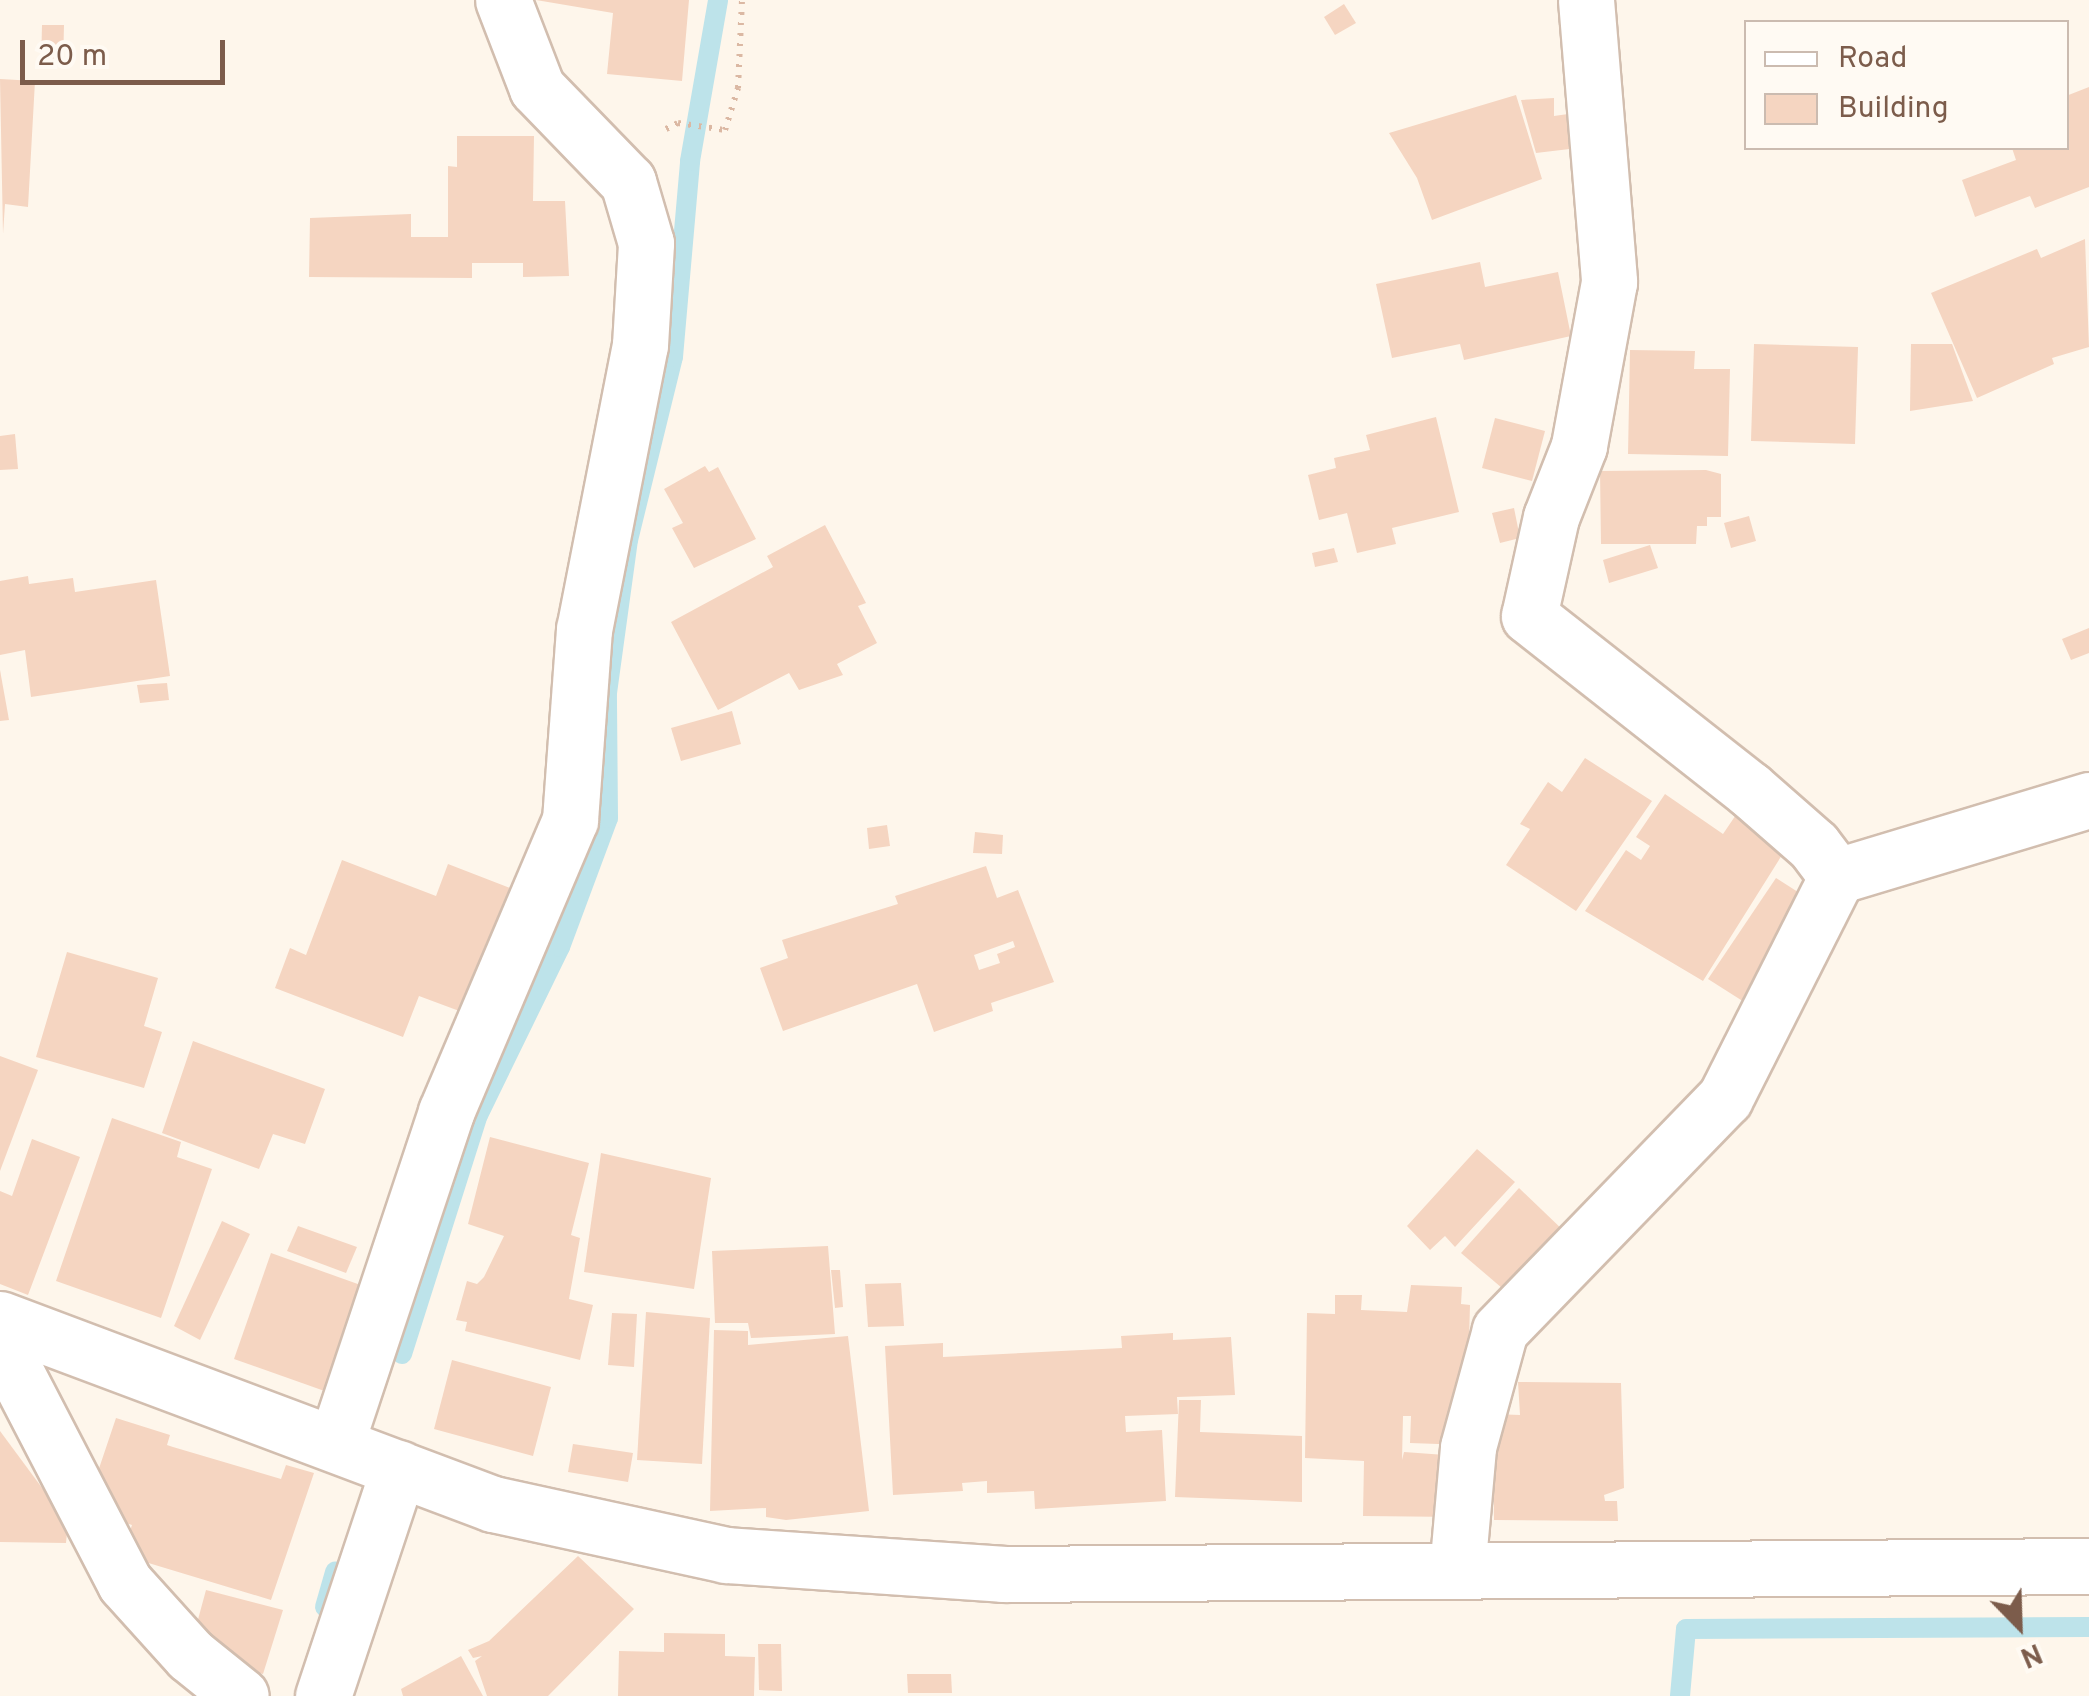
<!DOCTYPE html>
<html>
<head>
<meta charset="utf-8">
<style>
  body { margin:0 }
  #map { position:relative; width:2089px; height:1696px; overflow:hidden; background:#fef6eb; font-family:Overpass,sans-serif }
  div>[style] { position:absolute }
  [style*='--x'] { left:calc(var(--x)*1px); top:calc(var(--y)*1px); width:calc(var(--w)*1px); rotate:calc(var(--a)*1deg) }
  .stream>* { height:20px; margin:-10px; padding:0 10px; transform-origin:10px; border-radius:10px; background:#bde3ea }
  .building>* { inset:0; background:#f5d5c1 }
  .path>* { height:6px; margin-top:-3px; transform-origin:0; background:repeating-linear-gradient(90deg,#dbb8a3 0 2.5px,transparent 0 10.5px) }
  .roads { filter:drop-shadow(2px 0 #d2beaf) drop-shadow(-2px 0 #d2beaf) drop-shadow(0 2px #d2beaf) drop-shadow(0 -2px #d2beaf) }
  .street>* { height:55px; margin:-27.5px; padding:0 27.5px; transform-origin:27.5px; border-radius:27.5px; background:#fff }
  span { translate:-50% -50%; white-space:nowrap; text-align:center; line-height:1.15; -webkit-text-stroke:9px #fffaf3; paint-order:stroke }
  .legend { position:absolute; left:1744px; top:20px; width:325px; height:130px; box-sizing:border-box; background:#fffaf3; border:2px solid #cbbbb0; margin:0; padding:12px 18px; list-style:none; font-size:30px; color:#7c5c4b }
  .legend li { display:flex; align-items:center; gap:20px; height:50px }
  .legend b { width:50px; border:2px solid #cbbbb0 }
  .north { position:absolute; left:1969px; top:1576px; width:100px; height:100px; -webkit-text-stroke:8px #fffaf3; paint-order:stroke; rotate:157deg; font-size:28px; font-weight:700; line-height:40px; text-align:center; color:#7c5c4b }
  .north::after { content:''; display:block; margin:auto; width:35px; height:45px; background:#7c5c4b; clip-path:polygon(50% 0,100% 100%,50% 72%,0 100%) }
  .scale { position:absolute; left:20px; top:40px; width:205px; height:45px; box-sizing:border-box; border:5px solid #7c5c4b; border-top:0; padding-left:12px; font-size:30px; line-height:35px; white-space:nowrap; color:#7c5c4b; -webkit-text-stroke:8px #fffaf3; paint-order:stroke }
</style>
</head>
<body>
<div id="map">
  <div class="stream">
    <div style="--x:402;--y:1354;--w:251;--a:-72.4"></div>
    <div style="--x:478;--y:1115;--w:187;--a:-64"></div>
    <div style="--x:560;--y:947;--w:138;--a:-69.6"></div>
    <div style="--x:608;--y:818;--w:125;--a:-90.5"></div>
    <div style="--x:607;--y:693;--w:154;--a:-82.2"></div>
    <div style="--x:628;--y:540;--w:188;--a:-76.2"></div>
    <div style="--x:673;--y:357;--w:197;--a:-85"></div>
    <div style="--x:690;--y:161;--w:163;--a:-80.1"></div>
    <div style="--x:325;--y:1607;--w:37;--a:-74"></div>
    <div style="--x:1680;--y:1696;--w:67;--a:-84.9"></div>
    <div style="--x:1686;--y:1629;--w:403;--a:-0.3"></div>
  </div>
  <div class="building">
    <div style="clip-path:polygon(536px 0,689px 0,682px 81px,607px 74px,613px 13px)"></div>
    <div style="clip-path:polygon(1344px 4px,1356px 23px,1335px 35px,1324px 17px)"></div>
    <div style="clip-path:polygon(42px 25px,64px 25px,63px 66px,41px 66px)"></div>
    <div style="clip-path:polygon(0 79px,35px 81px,28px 207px,5px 204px,3px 234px)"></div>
    <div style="clip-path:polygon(2089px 87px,2089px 187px,2035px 208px,2030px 196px,1975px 217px,1962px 180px,2016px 160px,2012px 148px,2066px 148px,2066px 96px)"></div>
    <div style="clip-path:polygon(1516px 95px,1542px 179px,1432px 220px,1417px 178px,1389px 133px)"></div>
    <div style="clip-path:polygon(1554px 98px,1554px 116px,1575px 113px,1578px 148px,1536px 153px,1521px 100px)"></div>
    <div style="clip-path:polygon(457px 136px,534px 136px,533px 201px,565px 201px,569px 276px,523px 277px,523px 263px,472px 263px,472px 278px,309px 277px,310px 218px,411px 214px,411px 237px,448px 237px,448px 166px,457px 167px)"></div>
    <div style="clip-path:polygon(2085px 239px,2089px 347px,2052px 358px,2054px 364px,1977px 398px,1931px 293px,2037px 249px,2041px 258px)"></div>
    <div style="clip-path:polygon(1480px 262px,1485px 287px,1558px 272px,1571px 336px,1464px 360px,1460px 344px,1392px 358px,1376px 284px)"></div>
    <div style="clip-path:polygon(1754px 344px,1858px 347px,1855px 444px,1751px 441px)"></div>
    <div style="clip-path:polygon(1911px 344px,1952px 344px,1973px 401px,1910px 411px)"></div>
    <div style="clip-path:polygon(1630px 350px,1695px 351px,1694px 369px,1730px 369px,1728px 456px,1628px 454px)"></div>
    <div style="clip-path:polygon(1436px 417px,1459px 512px,1392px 528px,1396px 544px,1357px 553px,1347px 513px,1319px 520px,1308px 475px,1336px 468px,1334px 458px,1370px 450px,1366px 435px)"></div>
    <div style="clip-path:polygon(1495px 418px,1545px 431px,1532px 481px,1482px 468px)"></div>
    <div style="clip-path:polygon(15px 434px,18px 469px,0 470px,0 436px)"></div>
    <div style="clip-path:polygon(705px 466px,709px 472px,718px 467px,756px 539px,694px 568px,672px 528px,683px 523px,664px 489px)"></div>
    <div style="clip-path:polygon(1706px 470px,1721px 474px,1721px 517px,1707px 517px,1707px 526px,1697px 526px,1696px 544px,1601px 544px,1600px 471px)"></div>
    <div style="clip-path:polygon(1514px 508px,1520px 538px,1500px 543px,1492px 513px)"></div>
    <div style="clip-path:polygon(1749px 516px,1756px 541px,1731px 548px,1724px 523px)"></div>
    <div style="clip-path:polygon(825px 525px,866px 603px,858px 606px,877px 643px,837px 664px,843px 675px,799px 690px,789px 673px,718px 710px,671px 622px,773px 567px,767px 556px)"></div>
    <div style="clip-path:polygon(1650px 545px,1658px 568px,1609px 583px,1603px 560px)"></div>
    <div style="clip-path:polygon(1334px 548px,1338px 562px,1315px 567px,1312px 553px)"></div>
    <div style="clip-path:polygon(28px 576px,29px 584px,73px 578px,75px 592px,156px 580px,170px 676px,31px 697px,25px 650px,0 655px,0 581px)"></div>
    <div style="clip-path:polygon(2089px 628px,2089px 653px,2071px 660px,2062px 639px)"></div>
    <div style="clip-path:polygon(0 670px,9px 720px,0 721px)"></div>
    <div style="clip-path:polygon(167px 683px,169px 700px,140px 703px,137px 685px)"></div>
    <div style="clip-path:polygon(732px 711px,741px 744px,681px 761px,671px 728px)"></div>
    <div style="clip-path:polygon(1585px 758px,1652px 801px,1576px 911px,1506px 865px,1530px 829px,1520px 824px,1548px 782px,1562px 792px)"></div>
    <div style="clip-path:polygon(1665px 794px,1723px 834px,1744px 803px,1792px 839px,1703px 981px,1585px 911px,1626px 850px,1641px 860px,1650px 846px,1636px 837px)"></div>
    <div style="clip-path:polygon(887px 825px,890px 846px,869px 849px,867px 828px)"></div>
    <div style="clip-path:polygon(975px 832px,1003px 835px,1002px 854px,973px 853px)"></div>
    <div style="clip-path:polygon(342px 860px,436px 896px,448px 864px,510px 888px,462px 1012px,419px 996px,403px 1037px,275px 988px,290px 948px,306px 955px)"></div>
    <div style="clip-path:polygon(evenodd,986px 866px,997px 898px,1018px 890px,1054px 982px,991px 1003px,993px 1011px,934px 1032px,917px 984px,783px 1031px,760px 968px,788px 958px,782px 940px,898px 904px,895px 896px,986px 866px,1013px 941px,1015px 947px,997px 954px,1000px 963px,979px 970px,974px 955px,1013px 941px)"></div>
    <div style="clip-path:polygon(1776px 878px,1812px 901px,1752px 1007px,1708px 979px)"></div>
    <div style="clip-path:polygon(67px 952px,158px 978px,144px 1026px,162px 1032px,144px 1088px,36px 1057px)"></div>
    <div style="clip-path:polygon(193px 1041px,325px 1089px,305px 1144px,273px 1134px,259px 1169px,162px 1133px)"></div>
    <div style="clip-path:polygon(0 1056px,38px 1070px,0 1171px)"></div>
    <div style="clip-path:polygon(112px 1118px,181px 1142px,177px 1157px,212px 1169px,161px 1318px,56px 1281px)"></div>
    <div style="clip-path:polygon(490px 1137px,589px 1163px,571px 1235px,580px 1238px,569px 1299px,593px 1305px,580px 1360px,465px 1331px,467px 1322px,456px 1320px,467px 1281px,477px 1284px,484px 1277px,504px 1236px,468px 1224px)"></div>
    <div style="clip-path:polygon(32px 1139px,80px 1157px,28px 1295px,0 1284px,0 1191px,12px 1196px)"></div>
    <div style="clip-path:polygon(1477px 1149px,1515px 1182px,1455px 1247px,1445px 1236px,1430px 1250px,1407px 1226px)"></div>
    <div style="clip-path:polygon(601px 1153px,711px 1178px,694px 1289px,584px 1272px)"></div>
    <div style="clip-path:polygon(1519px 1188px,1566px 1233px,1509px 1294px,1461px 1253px)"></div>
    <div style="clip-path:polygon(222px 1221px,250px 1234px,200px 1340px,174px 1326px)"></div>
    <div style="clip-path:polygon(298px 1226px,357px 1247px,346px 1273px,287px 1251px)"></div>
    <div style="clip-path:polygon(828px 1246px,835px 1334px,751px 1338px,748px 1323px,715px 1323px,712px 1251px)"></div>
    <div style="clip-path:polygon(271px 1253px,369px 1288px,333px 1394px,234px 1359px)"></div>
    <div style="clip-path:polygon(831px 1270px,840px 1270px,843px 1307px,835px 1308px)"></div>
    <div style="clip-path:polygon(901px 1283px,904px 1326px,868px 1327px,865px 1284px)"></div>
    <div style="clip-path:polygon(1411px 1285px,1462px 1287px,1461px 1304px,1470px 1305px,1466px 1445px,1410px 1443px,1411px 1416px,1403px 1416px,1402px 1460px,1404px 1452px,1459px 1456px,1457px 1517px,1363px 1516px,1364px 1461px,1305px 1458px,1307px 1313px,1335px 1314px,1335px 1295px,1362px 1295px,1361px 1310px,1407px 1312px)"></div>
    <div style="clip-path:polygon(646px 1312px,710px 1318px,702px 1464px,637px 1460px)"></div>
    <div style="clip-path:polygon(612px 1313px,637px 1314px,634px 1367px,608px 1365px)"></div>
    <div style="clip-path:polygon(714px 1330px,748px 1331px,748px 1345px,848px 1336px,869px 1511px,786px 1520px,766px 1517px,766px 1508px,710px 1511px)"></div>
    <div style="clip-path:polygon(1173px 1333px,1173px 1340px,1231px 1337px,1235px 1395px,1177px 1397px,1178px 1414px,1125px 1416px,1126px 1432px,1162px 1430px,1166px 1501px,1035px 1509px,1034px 1491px,987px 1493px,987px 1481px,962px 1483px,963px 1491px,893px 1495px,885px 1346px,943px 1343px,943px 1357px,1122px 1348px,1121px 1336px)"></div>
    <div style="clip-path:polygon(452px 1360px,551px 1387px,533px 1456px,434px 1429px)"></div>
    <div style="clip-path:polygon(1518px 1382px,1621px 1383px,1624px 1488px,1604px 1495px,1605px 1501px,1617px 1501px,1618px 1521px,1494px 1520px,1493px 1414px,1520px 1415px)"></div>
    <div style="clip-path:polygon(1179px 1400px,1201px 1400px,1200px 1432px,1302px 1436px,1302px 1502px,1175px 1497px)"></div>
    <div style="clip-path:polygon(116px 1418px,170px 1435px,167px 1445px,173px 1447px,281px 1479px,286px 1465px,314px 1473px,271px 1600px,122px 1555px,132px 1525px,85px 1510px)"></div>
    <div style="clip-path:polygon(0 1431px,68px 1523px,66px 1543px,0 1542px)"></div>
    <div style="clip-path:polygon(573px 1444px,633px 1453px,628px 1482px,568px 1472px)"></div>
    <div style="clip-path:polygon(578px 1556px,634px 1609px,548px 1696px,487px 1696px,475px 1661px,482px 1656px,473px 1658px,468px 1650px,489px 1641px)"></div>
    <div style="clip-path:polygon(206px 1590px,283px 1610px,263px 1674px,200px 1657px,193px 1638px)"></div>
    <div style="clip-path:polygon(664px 1633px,725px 1634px,725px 1656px,755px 1657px,754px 1696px,618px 1696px,619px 1651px,664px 1652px)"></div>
    <div style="clip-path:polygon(758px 1644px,781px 1644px,782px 1691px,759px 1690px)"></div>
    <div style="clip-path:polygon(461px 1656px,483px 1696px,403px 1696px,401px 1689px)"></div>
    <div style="clip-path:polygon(907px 1674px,951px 1674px,952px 1693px,908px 1693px)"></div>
  </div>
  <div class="path">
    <div style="--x:666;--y:129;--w:13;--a:-27"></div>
    <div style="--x:678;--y:123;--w:48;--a:8.5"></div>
    <div style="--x:725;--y:130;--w:44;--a:-72.8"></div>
    <div style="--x:738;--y:88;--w:88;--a:-87.4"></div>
  </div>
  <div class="roads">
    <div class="street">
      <div style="--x:1586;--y:0;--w:283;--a:85.3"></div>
      <div style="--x:1609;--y:282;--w:167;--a:100.4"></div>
      <div style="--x:1579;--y:446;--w:76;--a:111.5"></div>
      <div style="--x:1551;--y:517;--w:101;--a:102.5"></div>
      <div style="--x:1529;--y:616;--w:280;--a:38.2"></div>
      <div style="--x:1749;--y:789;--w:86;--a:41.2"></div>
      <div style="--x:1814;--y:846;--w:38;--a:53"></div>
      <div style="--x:1837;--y:876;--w:263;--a:-16.8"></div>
      <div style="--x:0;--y:1319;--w:527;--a:20.57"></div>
      <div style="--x:493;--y:1504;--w:239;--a:12.3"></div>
      <div style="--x:726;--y:1555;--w:278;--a:3.9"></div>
      <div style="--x:1003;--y:1574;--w:1086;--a:-0.42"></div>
      <div style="--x:0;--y:1342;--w:271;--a:62.6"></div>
      <div style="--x:125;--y:1583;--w:97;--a:47.9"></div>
      <div style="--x:190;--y:1655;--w:65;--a:38.8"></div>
      <div style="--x:336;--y:1443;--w:349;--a:-71.6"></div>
      <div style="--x:446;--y:1112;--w:317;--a:-67"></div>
      <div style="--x:570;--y:820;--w:191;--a:-85.8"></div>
      <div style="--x:584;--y:630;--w:290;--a:-78.9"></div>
      <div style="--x:640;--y:345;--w:102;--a:-86.6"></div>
      <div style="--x:646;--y:243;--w:64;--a:-106.4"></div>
      <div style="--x:628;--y:182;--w:131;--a:-134.1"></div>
      <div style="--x:537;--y:88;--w:94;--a:-111.1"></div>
      <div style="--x:1457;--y:1571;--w:124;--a:-84.9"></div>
      <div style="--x:1468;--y:1447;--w:121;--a:-74.7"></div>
      <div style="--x:1500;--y:1330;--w:323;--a:-45.9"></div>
      <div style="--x:1725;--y:1098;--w:249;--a:-63.2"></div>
      <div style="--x:323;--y:1696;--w:240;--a:-71.6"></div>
    </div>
  </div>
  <ul class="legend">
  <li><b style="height:12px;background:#fff"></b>Road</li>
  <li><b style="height:28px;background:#f5d5c1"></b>Building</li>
  </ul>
  <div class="north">N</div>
  <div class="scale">20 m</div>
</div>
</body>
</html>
